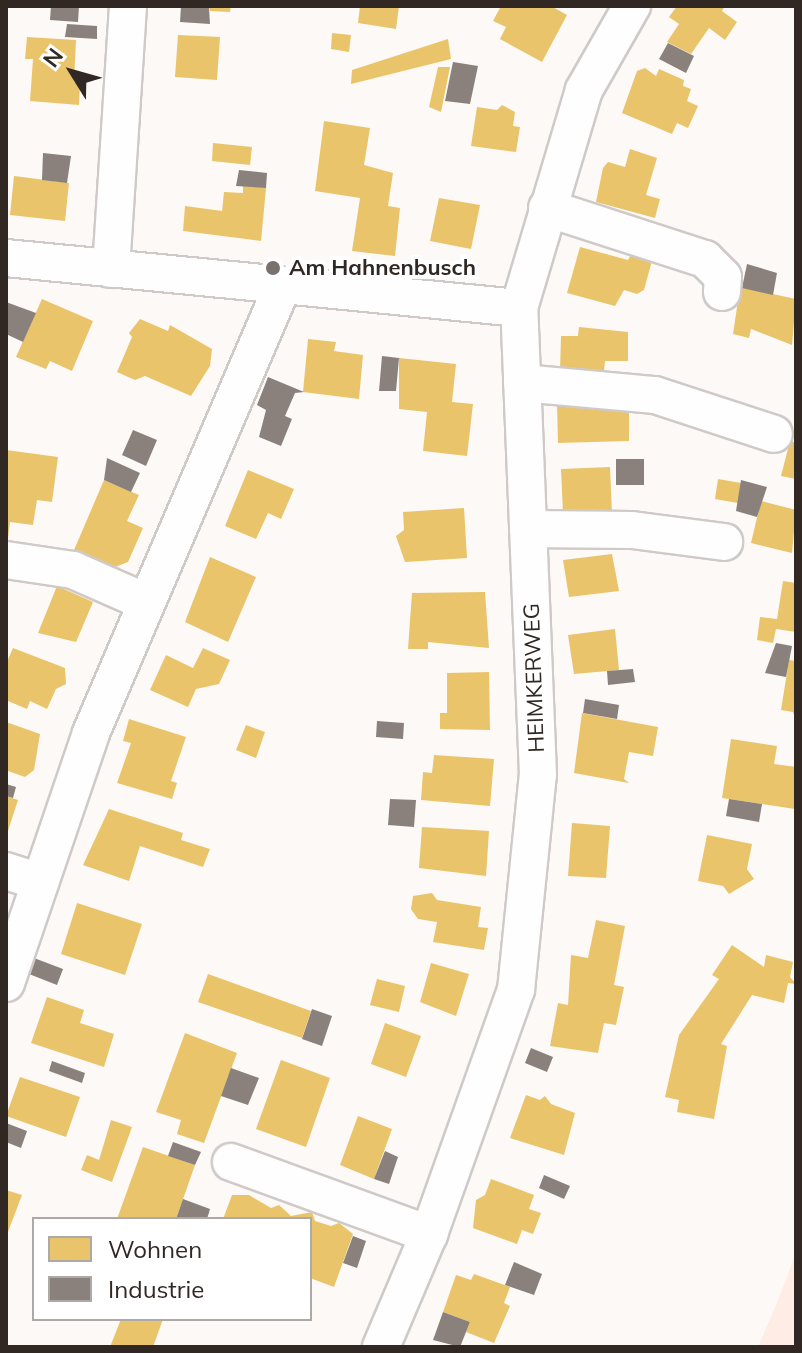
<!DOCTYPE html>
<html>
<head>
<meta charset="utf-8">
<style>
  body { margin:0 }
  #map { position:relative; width:802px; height:1353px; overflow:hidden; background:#fcf9f7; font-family:Mulish,sans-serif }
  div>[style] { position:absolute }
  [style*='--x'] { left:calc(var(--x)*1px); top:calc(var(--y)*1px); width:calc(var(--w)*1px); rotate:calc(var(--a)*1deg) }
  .green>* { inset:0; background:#feece5 }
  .homes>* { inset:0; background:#e9c46a }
  .industry>* { inset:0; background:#8a817c }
  .roads { filter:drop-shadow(2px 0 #cfcac8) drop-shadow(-2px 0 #cfcac8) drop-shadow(0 2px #cfcac8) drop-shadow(0 -2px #cfcac8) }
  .minor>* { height:36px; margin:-18px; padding:0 18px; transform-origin:18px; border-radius:18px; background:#fffefe }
  .dots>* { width:22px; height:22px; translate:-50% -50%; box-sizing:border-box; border:4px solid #fff; border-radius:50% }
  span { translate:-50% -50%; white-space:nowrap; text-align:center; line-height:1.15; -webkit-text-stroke:8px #fff; paint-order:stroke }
  .poi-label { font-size:22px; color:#312824; font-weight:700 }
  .left { translate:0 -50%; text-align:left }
  .street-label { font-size:22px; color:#312824 }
  .frame { position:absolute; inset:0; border:8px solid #312824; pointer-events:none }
  .legend { position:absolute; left:32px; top:1217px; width:280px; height:104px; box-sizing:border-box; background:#fff; border:2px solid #ada9a7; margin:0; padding:10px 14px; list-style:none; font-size:24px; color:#312824 }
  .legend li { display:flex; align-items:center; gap:16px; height:40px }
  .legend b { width:40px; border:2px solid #ada9a7 }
  .north { position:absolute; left:32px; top:32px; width:80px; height:80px; -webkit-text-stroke:6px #fff; paint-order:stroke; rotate:307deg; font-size:22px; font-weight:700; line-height:32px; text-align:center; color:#312824 }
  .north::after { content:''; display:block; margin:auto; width:28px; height:36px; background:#312824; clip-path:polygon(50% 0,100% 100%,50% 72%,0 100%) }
</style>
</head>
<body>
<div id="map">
  <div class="green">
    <div style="clip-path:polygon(796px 1253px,796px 1347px,758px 1347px,779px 1298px)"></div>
  </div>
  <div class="homes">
    <div style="clip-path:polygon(209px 6px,231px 6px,230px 12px,210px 11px)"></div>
    <div style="clip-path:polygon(360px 6px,399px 6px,396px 29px,358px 23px)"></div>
    <div style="clip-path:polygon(501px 6px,551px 6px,567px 15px,542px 62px,500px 39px,506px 27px,493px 21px)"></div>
    <div style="clip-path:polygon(677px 6px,725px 6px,722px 11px,737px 22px,725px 40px,709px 28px,691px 54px,667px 42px,679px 24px,669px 17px)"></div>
    <div style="clip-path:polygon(332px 33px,351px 35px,349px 52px,331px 49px)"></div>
    <div style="clip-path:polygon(178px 35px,220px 37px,217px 80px,175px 77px)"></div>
    <div style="clip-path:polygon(27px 37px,76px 40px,74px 82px,80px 83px,79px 105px,30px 101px,33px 59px,25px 59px)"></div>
    <div style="clip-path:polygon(448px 39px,451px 59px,351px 84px,352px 70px)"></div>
    <div style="clip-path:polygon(438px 67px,450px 67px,441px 112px,429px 107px)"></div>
    <div style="clip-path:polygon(645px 68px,656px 76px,659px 69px,684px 80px,683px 86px,691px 89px,687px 101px,698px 106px,688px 128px,677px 123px,672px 134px,622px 113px,637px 71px)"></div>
    <div style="clip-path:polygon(502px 105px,515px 112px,513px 126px,520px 127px,516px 152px,471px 146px,477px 107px,497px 110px)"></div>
    <div style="clip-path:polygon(324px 121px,370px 128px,364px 165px,393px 173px,388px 206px,400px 208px,395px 256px,352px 251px,360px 198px,315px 191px)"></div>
    <div style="clip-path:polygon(213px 143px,252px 147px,250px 165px,212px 161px)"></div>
    <div style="clip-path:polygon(630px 149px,657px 158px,646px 195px,660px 199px,655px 218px,596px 202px,603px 168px,608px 162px,625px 167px)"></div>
    <div style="clip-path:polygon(14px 176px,69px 183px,65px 221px,10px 215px)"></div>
    <div style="clip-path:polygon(243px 185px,266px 188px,261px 241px,183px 231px,185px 206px,222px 211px,224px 192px,243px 193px)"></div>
    <div style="clip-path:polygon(439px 198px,480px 205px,471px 249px,430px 241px)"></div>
    <div style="clip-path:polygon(636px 246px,653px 257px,644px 290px,637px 294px,624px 290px,615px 306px,567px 293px,580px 247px,628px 260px)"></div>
    <div style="clip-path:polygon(740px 287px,796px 299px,792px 345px,751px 329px,749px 338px,733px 334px)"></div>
    <div style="clip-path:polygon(42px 299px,93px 321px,72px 371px,50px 361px,46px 369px,16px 357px)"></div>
    <div style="clip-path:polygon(140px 319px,168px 331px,170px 325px,212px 349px,210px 366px,191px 396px,145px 376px,135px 380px,117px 372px,132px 337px,129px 333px)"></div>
    <div style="clip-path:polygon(579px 327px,628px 332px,628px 361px,605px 361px,604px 371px,560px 371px,561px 336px,578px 336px)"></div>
    <div style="clip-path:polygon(308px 339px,336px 342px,334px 351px,363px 355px,359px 399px,303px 392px)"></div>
    <div style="clip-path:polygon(399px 358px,456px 364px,452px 402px,473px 404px,467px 456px,423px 451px,427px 412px,399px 409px)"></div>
    <div style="clip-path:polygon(629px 403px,629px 441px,558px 443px,557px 404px)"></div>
    <div style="clip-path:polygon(790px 441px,796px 443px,796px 479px,781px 476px)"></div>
    <div style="clip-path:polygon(6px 450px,58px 457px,52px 502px,37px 500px,33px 525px,10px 522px,8px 538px)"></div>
    <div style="clip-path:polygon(610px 467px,612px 514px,563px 513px,561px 469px)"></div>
    <div style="clip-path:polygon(248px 470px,294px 489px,281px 519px,268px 513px,256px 539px,225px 526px)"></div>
    <div style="clip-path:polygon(718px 479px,741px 483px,738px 503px,715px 499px)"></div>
    <div style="clip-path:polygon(104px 480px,139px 495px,127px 521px,143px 528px,128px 562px,115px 567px,74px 550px)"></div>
    <div style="clip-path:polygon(761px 501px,796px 510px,792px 553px,751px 543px)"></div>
    <div style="clip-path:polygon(464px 508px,467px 558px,405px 562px,396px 536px,404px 530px,403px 512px)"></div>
    <div style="clip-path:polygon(612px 554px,619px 591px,569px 597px,563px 560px)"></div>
    <div style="clip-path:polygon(210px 557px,256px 577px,228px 642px,185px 622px)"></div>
    <div style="clip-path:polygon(783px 581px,796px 583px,796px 632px,776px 629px,773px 643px,757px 640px,760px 617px,777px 619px)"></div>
    <div style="clip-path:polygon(57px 586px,93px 602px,76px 642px,38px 633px)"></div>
    <div style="clip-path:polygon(485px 592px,489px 648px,428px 642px,428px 649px,408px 649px,412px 593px)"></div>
    <div style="clip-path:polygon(615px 629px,619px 670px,574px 674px,568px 635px)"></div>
    <div style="clip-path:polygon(13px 648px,65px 668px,66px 684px,56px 689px,47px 709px,30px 701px,27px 709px,8px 701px,6px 664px)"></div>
    <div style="clip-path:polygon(203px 648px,230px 660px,219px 684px,196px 689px,188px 707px,150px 690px,166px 655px,193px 668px)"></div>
    <div style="clip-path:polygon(789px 660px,796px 661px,796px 720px,793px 712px,781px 710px)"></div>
    <div style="clip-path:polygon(489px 672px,490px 730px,440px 729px,440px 713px,447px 713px,447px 673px)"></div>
    <div style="clip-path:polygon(582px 713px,658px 727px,653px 756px,629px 752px,624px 779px,629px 783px,574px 773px)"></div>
    <div style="clip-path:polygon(129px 719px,186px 737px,171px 781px,177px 783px,172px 799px,117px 783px,131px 743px,123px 741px)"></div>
    <div style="clip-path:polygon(6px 722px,40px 734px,34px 770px,25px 777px,8px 771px,6px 777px)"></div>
    <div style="clip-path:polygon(246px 725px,265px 732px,256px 758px,236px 750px)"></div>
    <div style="clip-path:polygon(731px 739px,777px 746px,774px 764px,796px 767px,795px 809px,722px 798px)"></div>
    <div style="clip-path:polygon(434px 755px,494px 759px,490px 806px,421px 800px,423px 772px,432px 773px)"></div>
    <div style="clip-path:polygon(6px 796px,18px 800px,6px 837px)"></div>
    <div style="clip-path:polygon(109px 809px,183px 833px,181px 840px,210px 849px,203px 867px,140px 846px,129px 881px,83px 865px)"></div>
    <div style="clip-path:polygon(572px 823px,610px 826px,606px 878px,568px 876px)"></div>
    <div style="clip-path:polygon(422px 827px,489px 831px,486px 876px,419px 868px)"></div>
    <div style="clip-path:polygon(707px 835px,752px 844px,747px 869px,754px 879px,729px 894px,723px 886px,698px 881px)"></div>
    <div style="clip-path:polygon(432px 893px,437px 900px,481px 907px,478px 927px,488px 928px,484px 950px,433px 942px,437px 922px,418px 919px,411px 909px,413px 896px)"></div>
    <div style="clip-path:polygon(77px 903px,142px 924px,125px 975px,61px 954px)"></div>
    <div style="clip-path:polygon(596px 920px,625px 926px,614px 985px,624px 987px,616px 1025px,604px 1023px,598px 1053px,550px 1046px,558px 1003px,568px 1005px,571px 955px,588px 958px)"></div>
    <div style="clip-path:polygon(732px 945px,764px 967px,766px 955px,793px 962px,790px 977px,796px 984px,788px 983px,784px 1003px,752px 995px,721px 1044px,727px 1046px,714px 1119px,677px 1112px,679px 1100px,665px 1097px,679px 1035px,719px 979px,712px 975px)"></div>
    <div style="clip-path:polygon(431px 963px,469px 974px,456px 1016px,420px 1002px)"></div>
    <div style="clip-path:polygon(208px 974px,311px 1011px,302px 1038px,198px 1002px)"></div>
    <div style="clip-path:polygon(377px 979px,405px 986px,399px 1012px,370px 1005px)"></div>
    <div style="clip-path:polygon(47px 997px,84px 1010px,80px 1023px,114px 1034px,104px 1067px,31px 1043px)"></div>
    <div style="clip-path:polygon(385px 1023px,421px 1036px,406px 1077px,371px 1064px)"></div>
    <div style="clip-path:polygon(185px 1033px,237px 1053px,204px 1143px,177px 1134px,181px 1120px,156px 1112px)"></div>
    <div style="clip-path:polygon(281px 1060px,330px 1078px,306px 1147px,256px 1129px)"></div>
    <div style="clip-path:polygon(20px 1077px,80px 1097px,66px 1137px,6px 1116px)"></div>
    <div style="clip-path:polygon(526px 1095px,540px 1100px,545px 1096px,551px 1104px,575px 1113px,564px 1155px,510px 1138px)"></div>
    <div style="clip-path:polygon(358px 1116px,392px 1129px,374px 1179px,340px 1165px)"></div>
    <div style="clip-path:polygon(111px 1120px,132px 1127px,112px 1182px,81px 1170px,87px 1155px,99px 1160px)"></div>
    <div style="clip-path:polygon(143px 1147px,195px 1165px,176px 1219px,117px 1219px)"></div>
    <div style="clip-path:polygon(491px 1179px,534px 1195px,529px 1209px,541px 1213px,533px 1234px,522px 1230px,517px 1244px,473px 1228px,476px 1200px,485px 1195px)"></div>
    <div style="clip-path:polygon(6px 1190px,22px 1195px,6px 1237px)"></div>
    <div style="clip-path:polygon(232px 1195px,249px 1195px,271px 1208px,279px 1205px,291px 1216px,312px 1212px,315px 1221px,331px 1226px,339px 1223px,353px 1234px,334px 1287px,310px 1278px,310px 1219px,223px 1219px)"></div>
    <div style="clip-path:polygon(474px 1274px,510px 1287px,504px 1303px,510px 1306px,494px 1343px,466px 1332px,470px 1322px,443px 1312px,456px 1275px,471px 1280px)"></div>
    <div style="clip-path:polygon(121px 1319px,163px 1319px,153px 1347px,110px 1347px)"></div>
  </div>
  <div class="industry">
    <div style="clip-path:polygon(51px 6px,79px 6px,78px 22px,50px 20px)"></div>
    <div style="clip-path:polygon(181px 6px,209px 8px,210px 24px,180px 22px)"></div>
    <div style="clip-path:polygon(67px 24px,97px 26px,97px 39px,65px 37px)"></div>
    <div style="clip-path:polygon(668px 43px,694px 56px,686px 73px,659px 59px)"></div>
    <div style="clip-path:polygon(453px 62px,478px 66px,470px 104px,445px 101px)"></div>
    <div style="clip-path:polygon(43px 153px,71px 156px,67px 183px,42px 180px)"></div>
    <div style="clip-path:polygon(239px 170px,267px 173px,266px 188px,236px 186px)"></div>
    <div style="clip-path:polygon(747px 264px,777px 273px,773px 295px,742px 288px)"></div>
    <div style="clip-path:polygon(6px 302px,36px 313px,23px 342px,6px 334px)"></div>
    <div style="clip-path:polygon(382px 356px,399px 358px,396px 391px,379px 391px)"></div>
    <div style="clip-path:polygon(268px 377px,304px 392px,295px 393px,285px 416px,292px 419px,281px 446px,259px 437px,266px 410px,257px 405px)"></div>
    <div style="clip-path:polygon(133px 430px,157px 440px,146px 466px,122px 455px)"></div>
    <div style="clip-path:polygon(107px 458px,140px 473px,131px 492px,104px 480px)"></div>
    <div style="clip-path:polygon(616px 459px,644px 459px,644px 485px,616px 485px)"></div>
    <div style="clip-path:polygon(741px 480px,767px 487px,757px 517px,736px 511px)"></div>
    <div style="clip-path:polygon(776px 643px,792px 646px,786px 677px,765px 673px)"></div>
    <div style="clip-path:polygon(633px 669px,635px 682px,608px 685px,607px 671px)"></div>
    <div style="clip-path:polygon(585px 699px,619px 705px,617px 719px,583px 713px)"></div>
    <div style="clip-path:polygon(377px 721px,404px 723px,403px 739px,376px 737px)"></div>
    <div style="clip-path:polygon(6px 784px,16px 787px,13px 798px,6px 796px)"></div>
    <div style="clip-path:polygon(390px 799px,416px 800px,414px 827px,388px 825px)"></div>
    <div style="clip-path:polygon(729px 799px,762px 804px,759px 822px,726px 816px)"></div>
    <div style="clip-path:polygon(34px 958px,63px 969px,57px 985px,29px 974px)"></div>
    <div style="clip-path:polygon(312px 1009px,332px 1016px,322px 1046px,302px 1039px)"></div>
    <div style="clip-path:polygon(531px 1048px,553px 1057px,547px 1072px,525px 1063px)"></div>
    <div style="clip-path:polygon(52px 1061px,85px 1073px,82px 1083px,49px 1071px)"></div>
    <div style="clip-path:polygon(231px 1068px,259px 1078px,248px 1105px,221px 1096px)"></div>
    <div style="clip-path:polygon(6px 1123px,27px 1131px,21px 1148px,6px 1142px)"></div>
    <div style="clip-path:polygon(173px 1142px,201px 1152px,195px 1165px,168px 1156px)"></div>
    <div style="clip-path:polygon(385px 1151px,398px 1157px,389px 1184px,374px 1179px)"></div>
    <div style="clip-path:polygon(544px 1175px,570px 1186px,564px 1199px,539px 1188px)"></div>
    <div style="clip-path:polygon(183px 1199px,210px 1209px,207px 1219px,176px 1219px)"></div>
    <div style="clip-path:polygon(353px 1236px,366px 1241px,357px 1268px,343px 1263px)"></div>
    <div style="clip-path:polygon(514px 1262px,542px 1274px,534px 1295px,505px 1285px)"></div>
    <div style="clip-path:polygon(443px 1312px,470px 1322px,460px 1347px,433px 1340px)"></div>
  </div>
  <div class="roads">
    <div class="minor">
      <div style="--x:547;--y:208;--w:166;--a:17.9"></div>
      <div style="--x:705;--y:259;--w:25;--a:45"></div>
      <div style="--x:723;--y:277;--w:15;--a:94"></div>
      <div style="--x:6;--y:258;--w:515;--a:5.57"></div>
      <div style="--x:111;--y:269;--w:264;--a:-86.3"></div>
      <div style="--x:522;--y:383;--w:134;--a:5.2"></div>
      <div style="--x:655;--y:395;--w:125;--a:18.1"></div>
      <div style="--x:528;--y:529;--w:104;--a:0.6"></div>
      <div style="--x:632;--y:530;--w:93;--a:7.4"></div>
      <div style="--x:6;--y:560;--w:68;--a:8.5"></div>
      <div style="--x:73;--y:570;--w:80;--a:23.7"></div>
      <div style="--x:6;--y:871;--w:36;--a:18"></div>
      <div style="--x:6;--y:983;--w:264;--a:-71.2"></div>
      <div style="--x:91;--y:733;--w:484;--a:-66.8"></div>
      <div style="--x:231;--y:1162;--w:211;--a:20"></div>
      <div style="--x:381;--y:1347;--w:123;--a:-67"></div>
      <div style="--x:429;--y:1234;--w:259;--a:-70.4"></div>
      <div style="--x:516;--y:990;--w:216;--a:-84.2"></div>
      <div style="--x:538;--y:775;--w:467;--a:-92.3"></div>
      <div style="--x:519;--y:308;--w:227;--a:-73.4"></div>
      <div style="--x:584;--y:90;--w:97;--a:-60.3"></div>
    </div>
  </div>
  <div class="dots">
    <div style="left:273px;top:268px;background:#78716e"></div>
  </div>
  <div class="poi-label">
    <span class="left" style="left:289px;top:268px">Am Hahnenbusch</span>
  </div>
  <div class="street-label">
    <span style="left:534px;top:678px;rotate:-92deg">HEIMKERWEG</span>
  </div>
  <div class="frame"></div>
  <ul class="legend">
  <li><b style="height:22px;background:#e9c46a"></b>Wohnen</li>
  <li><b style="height:22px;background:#8a817c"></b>Industrie</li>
  </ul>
  <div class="north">N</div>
</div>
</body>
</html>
